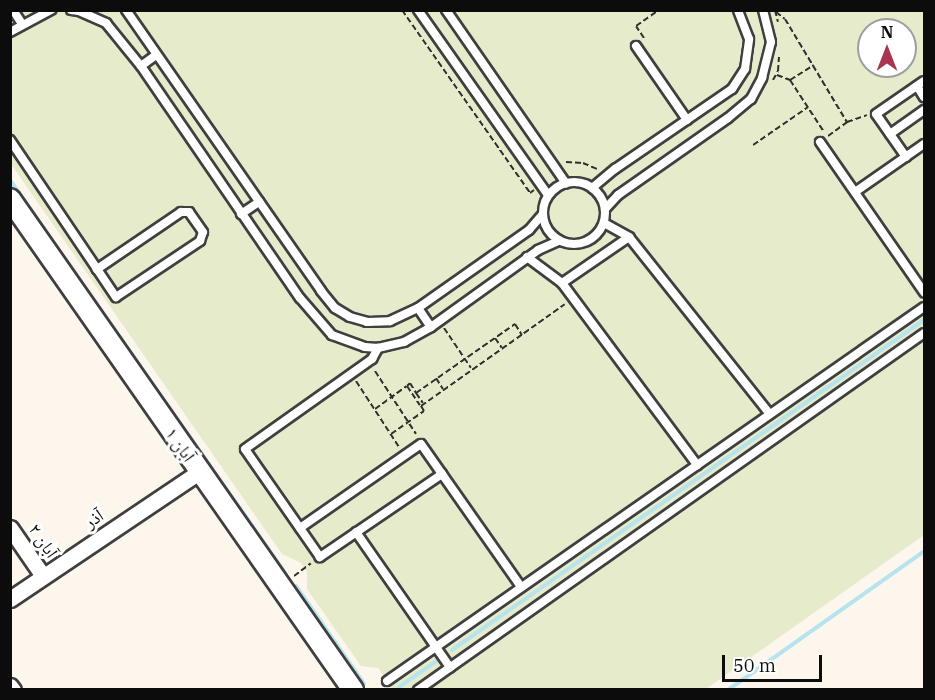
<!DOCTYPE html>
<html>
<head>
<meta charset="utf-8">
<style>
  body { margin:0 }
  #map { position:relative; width:935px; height:700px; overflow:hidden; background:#fdf6ed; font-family:"IBM Plex Serif","Noto Naskh Arabic",serif }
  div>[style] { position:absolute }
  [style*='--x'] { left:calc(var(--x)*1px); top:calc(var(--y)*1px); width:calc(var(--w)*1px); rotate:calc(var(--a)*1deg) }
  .pitch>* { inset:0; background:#e6ebcb }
  .stream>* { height:4px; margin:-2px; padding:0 2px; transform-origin:2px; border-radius:2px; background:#b7e3ee }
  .path>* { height:2px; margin-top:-1px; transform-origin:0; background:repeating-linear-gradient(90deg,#2e2e2e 0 6px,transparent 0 9px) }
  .roads { filter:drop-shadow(2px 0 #3f3f3f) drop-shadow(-2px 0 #3f3f3f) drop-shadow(0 2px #3f3f3f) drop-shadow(0 -2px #3f3f3f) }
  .service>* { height:8px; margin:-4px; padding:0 4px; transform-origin:4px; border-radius:4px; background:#fff }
  .service>.ring { margin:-4px; padding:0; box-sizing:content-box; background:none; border:8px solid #fff; border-radius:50% }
  .minor>* { height:15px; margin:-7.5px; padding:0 7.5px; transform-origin:7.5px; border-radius:7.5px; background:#fff }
  .tertiary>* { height:20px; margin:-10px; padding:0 10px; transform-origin:10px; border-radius:10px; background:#fff }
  span { translate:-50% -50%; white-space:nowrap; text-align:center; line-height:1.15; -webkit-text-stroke:6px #fff; paint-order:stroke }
  .street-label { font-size:18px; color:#0c0c0c }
  .frame { position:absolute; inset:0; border:12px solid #0c0c0c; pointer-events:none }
  .north { position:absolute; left:857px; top:18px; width:60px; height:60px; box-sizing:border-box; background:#fff; border:2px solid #9e9e9e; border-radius:50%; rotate:0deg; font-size:16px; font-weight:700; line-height:24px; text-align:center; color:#0c0c0c }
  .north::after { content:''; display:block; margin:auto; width:21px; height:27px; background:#a93650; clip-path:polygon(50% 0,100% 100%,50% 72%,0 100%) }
  .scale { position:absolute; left:722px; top:655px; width:100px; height:27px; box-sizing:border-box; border:3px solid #0c0c0c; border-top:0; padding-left:8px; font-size:18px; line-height:21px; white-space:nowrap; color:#0c0c0c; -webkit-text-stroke:4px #fff; paint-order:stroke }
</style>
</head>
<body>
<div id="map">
  <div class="pitch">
    <div style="clip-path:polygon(evenodd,10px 11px,924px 11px,924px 535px,706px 689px,393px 689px,378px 668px,361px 666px,307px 589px,307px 572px,301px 563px,282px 554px,11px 164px,10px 11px,869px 30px,905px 30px,905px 66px,869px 66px,869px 30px)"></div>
  </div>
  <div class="stream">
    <div style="--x:10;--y:180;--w:480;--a:55"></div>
    <div style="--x:296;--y:586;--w:119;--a:55.2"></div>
    <div style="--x:452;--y:650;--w:576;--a:-34.96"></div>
    <div style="--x:399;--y:687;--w:47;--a:-34.7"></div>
    <div style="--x:728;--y:690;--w:240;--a:-35.3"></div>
  </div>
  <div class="path">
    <div style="--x:402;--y:10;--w:223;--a:55"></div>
    <div style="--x:530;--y:193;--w:5;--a:-37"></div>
    <div style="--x:775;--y:10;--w:12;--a:76"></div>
    <div style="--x:779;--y:10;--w:4;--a:146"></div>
    <div style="--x:776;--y:12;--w:11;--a:38"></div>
    <div style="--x:785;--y:19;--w:120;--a:59"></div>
    <div style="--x:847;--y:122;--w:21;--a:-19"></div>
    <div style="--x:644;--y:38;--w:14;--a:-124"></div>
    <div style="--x:636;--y:26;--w:28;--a:-35"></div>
    <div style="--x:777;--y:75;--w:14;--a:21"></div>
    <div style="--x:790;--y:80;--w:62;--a:56.8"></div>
    <div style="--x:773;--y:80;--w:10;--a:-61"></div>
    <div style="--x:778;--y:71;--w:14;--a:-86"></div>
    <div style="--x:790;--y:80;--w:28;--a:-32"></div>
    <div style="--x:828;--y:136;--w:24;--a:-36"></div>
    <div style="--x:753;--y:145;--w:67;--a:-34.6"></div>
    <div style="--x:566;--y:162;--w:17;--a:3"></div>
    <div style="--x:583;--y:163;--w:15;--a:23"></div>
    <div style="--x:444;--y:328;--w:48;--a:56"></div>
    <div style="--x:495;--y:338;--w:12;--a:55"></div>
    <div style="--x:375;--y:371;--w:75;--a:56.9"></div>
    <div style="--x:436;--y:378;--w:13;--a:58"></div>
    <div style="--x:356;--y:381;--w:79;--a:56.9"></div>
    <div style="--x:407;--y:386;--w:4;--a:-45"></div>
    <div style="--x:410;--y:383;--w:12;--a:59"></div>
    <div style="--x:416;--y:393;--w:121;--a:-34.9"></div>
    <div style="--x:515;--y:324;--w:13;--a:58"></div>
    <div style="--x:416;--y:393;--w:12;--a:55"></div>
    <div style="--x:375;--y:409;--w:39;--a:-36"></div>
    <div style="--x:407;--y:386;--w:23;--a:56"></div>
    <div style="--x:391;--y:434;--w:40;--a:-34.9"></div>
    <div style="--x:424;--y:411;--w:6;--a:-121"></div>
    <div style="--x:421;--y:406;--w:176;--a:-35.3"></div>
    <div style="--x:294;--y:576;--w:21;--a:-37"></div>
  </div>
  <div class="roads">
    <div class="service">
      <div style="--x:13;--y:10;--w:17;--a:57"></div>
      <div style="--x:71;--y:10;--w:8;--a:7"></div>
      <div style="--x:79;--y:11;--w:30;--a:24"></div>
      <div style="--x:106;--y:23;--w:55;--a:50.9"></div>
      <div style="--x:141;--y:66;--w:281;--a:55.6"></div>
      <div style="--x:300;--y:298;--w:49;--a:49.1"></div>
      <div style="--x:332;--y:335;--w:35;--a:20"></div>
      <div style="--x:365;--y:347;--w:13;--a:4"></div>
      <div style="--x:378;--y:348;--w:27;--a:-13"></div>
      <div style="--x:404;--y:342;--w:31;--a:-29"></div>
      <div style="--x:431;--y:327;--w:132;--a:-35.7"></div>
      <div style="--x:538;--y:250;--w:22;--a:-24"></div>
      <div style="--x:126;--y:10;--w:342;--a:55.2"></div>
      <div style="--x:321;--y:291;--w:22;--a:51"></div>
      <div style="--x:335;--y:308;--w:17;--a:31"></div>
      <div style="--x:350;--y:317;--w:18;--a:16"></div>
      <div style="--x:367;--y:322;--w:23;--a:-2"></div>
      <div style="--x:390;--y:321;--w:31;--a:-25"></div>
      <div style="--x:418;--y:308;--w:136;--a:-35.1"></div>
      <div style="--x:529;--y:230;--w:20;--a:-49"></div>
      <div style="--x:418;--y:10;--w:226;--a:54.9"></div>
      <div style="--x:446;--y:10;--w:211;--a:55.3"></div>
      <div style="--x:10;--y:32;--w:47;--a:-28.2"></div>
      <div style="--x:636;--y:46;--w:90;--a:55.4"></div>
      <div style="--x:141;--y:66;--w:19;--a:-36"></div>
      <div style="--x:917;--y:86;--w:13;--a:58"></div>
      <div style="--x:890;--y:134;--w:42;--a:-35.2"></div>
      <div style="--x:10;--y:140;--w:156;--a:56"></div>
      <div style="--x:97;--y:269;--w:34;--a:56"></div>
      <div style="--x:116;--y:297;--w:101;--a:-33.7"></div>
      <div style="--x:200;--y:241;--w:9;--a:-72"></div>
      <div style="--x:203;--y:232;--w:24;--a:-125"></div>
      <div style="--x:189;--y:212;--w:8;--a:180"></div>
      <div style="--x:181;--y:212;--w:102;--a:145.8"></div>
      <div style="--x:820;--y:142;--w:183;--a:55.3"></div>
      <div style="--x:906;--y:157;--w:52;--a:-124.9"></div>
      <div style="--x:876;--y:114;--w:58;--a:-34.5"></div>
      <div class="ring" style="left:543px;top:182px;width:54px;height:54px"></div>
      <div style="--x:592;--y:188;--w:30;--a:-40"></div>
      <div style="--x:615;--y:169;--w:142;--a:-34.4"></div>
      <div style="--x:732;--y:89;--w:24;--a:-57"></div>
      <div style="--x:745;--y:69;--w:30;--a:-82"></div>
      <div style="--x:749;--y:39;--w:31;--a:-111"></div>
      <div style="--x:855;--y:192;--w:84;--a:-34.8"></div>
      <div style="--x:605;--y:209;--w:19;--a:-47"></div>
      <div style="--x:618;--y:195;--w:134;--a:-35"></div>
      <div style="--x:728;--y:118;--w:30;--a:-40"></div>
      <div style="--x:751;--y:99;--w:24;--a:-62"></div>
      <div style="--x:762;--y:78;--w:37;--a:-76"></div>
      <div style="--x:771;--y:42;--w:33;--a:-104"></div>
      <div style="--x:241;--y:214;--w:22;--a:-34"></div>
      <div style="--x:604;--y:223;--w:29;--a:29"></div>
      <div style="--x:629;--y:237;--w:226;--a:51.5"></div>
      <div style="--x:527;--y:257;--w:44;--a:36.6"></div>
      <div style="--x:562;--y:283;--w:227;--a:53.4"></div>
      <div style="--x:562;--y:283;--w:81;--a:-34.5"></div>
      <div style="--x:418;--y:308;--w:23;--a:56"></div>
      <div style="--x:442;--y:474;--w:138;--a:55"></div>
      <div style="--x:300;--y:528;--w:147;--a:-34.8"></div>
      <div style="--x:421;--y:444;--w:37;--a:55"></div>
      <div style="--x:442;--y:474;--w:148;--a:145.8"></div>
      <div style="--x:320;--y:557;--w:131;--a:-124.8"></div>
      <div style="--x:245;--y:449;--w:156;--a:-35.3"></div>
      <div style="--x:372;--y:359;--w:13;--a:-61"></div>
      <div style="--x:356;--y:532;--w:165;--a:55.2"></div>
      <div style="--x:387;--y:681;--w:654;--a:-34.86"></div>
      <div style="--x:418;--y:690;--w:619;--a:-35.2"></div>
    </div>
    <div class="minor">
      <div style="--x:10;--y:528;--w:58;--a:55.5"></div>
      <div style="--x:10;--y:599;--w:228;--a:-33.9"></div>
      <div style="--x:10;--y:686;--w:5;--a:53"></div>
    </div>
    <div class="tertiary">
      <div style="--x:10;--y:199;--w:599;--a:55.06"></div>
    </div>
  </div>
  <div class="street-label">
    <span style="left:180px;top:445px;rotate:55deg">آبان ۱</span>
    <span style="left:94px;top:519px;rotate:-34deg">آذر</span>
    <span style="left:43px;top:541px;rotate:56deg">آبان ۲</span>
  </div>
  <div class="frame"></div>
  <div class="north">N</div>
  <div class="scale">50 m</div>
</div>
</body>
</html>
